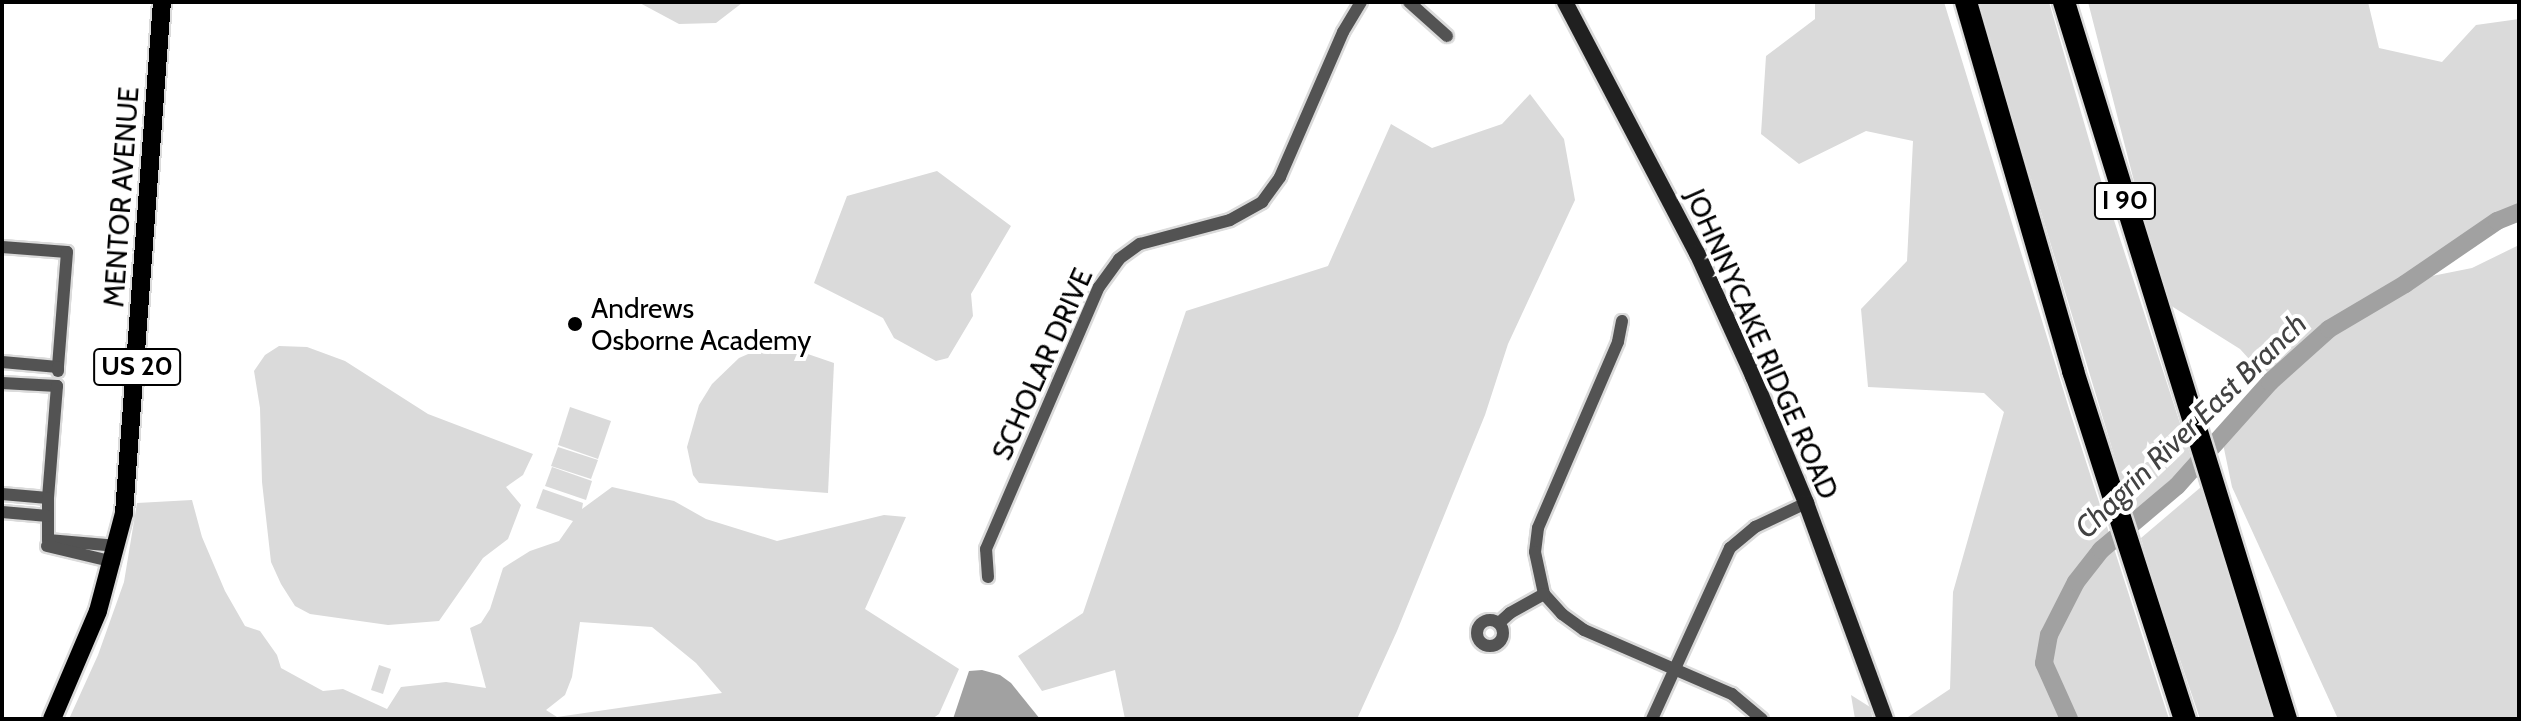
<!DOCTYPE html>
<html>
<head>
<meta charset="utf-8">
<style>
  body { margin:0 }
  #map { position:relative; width:2521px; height:721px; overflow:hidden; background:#fff; font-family:Cabin,sans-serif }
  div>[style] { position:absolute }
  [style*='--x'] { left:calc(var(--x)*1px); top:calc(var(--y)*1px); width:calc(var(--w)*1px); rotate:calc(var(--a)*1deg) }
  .green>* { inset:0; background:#dadada }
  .water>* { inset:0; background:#a1a1a1 }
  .river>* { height:18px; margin:-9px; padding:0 9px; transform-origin:9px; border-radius:9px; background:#a1a1a1 }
  .roads { filter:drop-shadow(2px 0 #dbdbdb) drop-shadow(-2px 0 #dbdbdb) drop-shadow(0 2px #dbdbdb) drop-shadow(0 -2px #dbdbdb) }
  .street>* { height:12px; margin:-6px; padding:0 6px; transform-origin:6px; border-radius:6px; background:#535353 }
  .street>.ring { margin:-6px; padding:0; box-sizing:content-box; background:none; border:12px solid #535353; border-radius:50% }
  .secondary>* { height:16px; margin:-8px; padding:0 8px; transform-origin:8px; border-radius:8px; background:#202020 }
  .primary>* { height:18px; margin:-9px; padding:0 9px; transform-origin:9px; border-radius:9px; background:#000 }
  .highway>* { height:22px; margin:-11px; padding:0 11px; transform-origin:11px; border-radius:11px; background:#000 }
  .dots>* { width:22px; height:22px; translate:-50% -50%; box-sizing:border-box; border:4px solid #fff; border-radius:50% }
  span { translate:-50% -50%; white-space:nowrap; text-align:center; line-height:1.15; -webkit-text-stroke:8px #fff; paint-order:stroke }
  .shield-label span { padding:2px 6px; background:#fff; border:2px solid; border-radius:6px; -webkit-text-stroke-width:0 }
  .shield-label { font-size:26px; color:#000; font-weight:700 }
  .street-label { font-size:28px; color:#000 }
  .poi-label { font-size:28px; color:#000 }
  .left { translate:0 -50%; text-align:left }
  .water-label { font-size:30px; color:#424242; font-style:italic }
  .frame { position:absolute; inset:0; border:4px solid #000; pointer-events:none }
</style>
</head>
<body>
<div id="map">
  <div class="green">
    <div style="clip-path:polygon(638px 2px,742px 2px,742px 3px,716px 23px,679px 24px)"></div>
    <div style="clip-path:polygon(1815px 2px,1944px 2px,2071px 415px,2169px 719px,1905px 719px,1950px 689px,1953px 592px,2004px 412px,1984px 393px,1868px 387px,1861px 309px,1907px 261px,1913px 141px,1866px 131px,1799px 164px,1761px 134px,1766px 56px,1815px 19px)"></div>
    <div style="clip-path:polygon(1978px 2px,2049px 2px,2099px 174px,2192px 460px,2132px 515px)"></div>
    <div style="clip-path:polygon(2088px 2px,2368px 2px,2379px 48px,2442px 62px,2476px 25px,2519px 19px,2519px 212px,2497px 222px,2412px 280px,2472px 268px,2519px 245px,2519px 719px,2338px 719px,2232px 487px,2222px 439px,2270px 382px,2240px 349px,2165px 302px)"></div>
    <div style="clip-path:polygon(1530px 94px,1564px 139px,1575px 200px,1508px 344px,1485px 415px,1397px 631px,1357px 719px,1125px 719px,1115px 670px,1042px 691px,1018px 656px,1083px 613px,1186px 311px,1328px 266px,1391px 124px,1432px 148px,1502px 124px)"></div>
    <div style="clip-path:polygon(937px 171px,1011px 226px,971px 294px,973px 316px,948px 358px,936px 361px,894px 338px,883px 318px,814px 283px,847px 196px)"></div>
    <div style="clip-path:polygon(279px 346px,307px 347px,345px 361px,428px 414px,533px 454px,523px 475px,506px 487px,521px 505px,508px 539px,483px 558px,439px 621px,388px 625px,310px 614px,295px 606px,281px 584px,271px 562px,262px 482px,260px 408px,254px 371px,265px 355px)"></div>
    <div style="clip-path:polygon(755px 351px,799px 351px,834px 363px,828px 493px,699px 483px,693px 475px,687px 447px,699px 405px,712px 384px,739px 358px)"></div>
    <div style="clip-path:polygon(570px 407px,611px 421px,598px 459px,558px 445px)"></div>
    <div style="clip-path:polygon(558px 447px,598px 460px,591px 479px,551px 466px)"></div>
    <div style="clip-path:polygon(552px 467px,592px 481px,586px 500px,545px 486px)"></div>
    <div style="clip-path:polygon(evenodd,612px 487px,674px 501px,706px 519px,777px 541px,884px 515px,906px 517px,865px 609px,959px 669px,939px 714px,932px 719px,69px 719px,98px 655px,124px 582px,137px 503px,192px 500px,202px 537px,225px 591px,245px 626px,260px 631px,277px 655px,281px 668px,323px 691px,343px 689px,387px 709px,401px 687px,446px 682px,486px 688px,470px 628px,481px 623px,490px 609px,503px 568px,530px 551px,559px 541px,573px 521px,536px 508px,543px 489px,583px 503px,582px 509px,612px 487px,580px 622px,652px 627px,696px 663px,722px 693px,557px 717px,546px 710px,565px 695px,572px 677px,580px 622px)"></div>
    <div style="clip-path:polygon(2201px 487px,2213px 523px,2273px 719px,2200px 719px,2151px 574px,2141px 538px)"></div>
    <div style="clip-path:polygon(379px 665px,391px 669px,383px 694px,371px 690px)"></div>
    <div style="clip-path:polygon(1851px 695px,1870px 707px,1873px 719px,1855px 719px)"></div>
  </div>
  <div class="water">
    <div style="clip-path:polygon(982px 670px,1000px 675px,1011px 683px,1040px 719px,953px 719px,969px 671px)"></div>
  </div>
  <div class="river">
    <div style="--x:2069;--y:719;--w:61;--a:-114.1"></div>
    <div style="--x:2044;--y:663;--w:28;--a:-80"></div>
    <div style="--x:2049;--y:635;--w:59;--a:-63"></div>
    <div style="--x:2076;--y:582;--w:41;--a:-52"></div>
    <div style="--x:2101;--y:550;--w:99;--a:-40.1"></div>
    <div style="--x:2177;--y:486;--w:140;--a:-48.2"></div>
    <div style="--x:2270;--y:382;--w:79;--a:-41.9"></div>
    <div style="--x:2329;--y:329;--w:88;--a:-30.6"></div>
    <div style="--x:2405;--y:284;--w:112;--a:-34.4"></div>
    <div style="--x:2497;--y:221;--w:24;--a:-22"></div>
  </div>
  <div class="roads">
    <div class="street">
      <div style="--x:1409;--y:2;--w:51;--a:41.8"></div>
      <div style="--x:2;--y:247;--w:65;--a:4.4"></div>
      <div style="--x:67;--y:252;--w:115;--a:94.5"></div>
      <div style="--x:1622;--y:321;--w:21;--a:101"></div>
      <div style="--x:1618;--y:342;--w:202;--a:113.3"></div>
      <div style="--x:1538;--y:528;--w:24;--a:97"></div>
      <div style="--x:1535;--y:552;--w:43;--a:77.9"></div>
      <div style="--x:1544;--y:594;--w:27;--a:48"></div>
      <div style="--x:1562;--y:614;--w:27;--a:36"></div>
      <div style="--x:1584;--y:630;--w:161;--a:23.4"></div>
      <div style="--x:1732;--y:694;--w:39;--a:40"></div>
      <div style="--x:2;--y:362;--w:56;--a:5.1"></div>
      <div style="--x:58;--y:367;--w:4;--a:90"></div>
      <div style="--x:2;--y:383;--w:55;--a:3.1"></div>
      <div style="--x:57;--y:386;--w:112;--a:94.6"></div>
      <div style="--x:2;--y:494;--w:46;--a:5"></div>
      <div style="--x:48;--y:498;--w:42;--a:90"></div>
      <div style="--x:48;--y:540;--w:70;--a:4.9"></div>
      <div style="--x:2;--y:512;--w:46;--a:5"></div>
      <div style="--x:47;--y:546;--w:69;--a:13.4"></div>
      <div style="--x:988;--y:577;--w:28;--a:-94"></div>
      <div style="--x:986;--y:549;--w:285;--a:-66.7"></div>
      <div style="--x:1099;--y:287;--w:34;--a:-54"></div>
      <div style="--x:1119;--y:259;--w:26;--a:-36"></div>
      <div style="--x:1140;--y:244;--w:93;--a:-14.9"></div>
      <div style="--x:1230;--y:220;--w:37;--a:-29"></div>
      <div style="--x:1262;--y:202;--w:31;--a:-54"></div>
      <div style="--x:1280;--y:177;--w:158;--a:-66.5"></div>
      <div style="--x:1343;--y:32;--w:35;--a:-59"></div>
      <div class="ring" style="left:1477px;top:620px;width:14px;height:14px"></div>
      <div style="--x:1499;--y:623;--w:15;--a:-42"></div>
      <div style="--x:1510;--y:613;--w:39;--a:-29"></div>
      <div style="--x:1652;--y:719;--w:188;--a:-65.5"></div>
      <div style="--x:1730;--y:548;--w:33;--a:-40"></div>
      <div style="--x:1755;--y:527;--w:56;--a:-25.2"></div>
    </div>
    <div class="secondary">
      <div style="--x:1565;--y:2;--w:284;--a:62.3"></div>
      <div style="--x:1697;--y:253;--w:135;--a:65.5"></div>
      <div style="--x:1753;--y:376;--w:138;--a:67.3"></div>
      <div style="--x:1806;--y:503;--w:230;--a:69.9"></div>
    </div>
    <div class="primary">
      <div style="--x:52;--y:719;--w:117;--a:-66.9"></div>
      <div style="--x:98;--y:611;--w:101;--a:-75.1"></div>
      <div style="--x:124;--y:513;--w:512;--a:-85.75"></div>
    </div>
    <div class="highway">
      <div style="--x:1966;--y:2;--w:384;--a:73.8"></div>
      <div style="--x:2073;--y:371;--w:366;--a:72.2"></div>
      <div style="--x:2064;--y:2;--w:751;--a:72.8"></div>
    </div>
  </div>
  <div class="dots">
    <div style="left:575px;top:324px;background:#000"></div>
  </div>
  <div class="shield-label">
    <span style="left:2125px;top:201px">I 90</span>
    <span style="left:137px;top:367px">US 20</span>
  </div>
  <div class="street-label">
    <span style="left:121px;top:197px;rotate:-86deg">MENTOR AVENUE</span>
    <span style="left:1762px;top:344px;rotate:66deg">JOHNNYCAKE RIDGE ROAD</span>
    <span style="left:1042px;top:364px;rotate:-66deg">SCHOLAR DRIVE</span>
  </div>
  <div class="poi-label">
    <span class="left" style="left:591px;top:324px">Andrews<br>Osborne Academy</span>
  </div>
  <div class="water-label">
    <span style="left:2191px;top:426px;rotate:-44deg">Chagrin River East Branch</span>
  </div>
  <div class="frame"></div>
</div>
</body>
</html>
